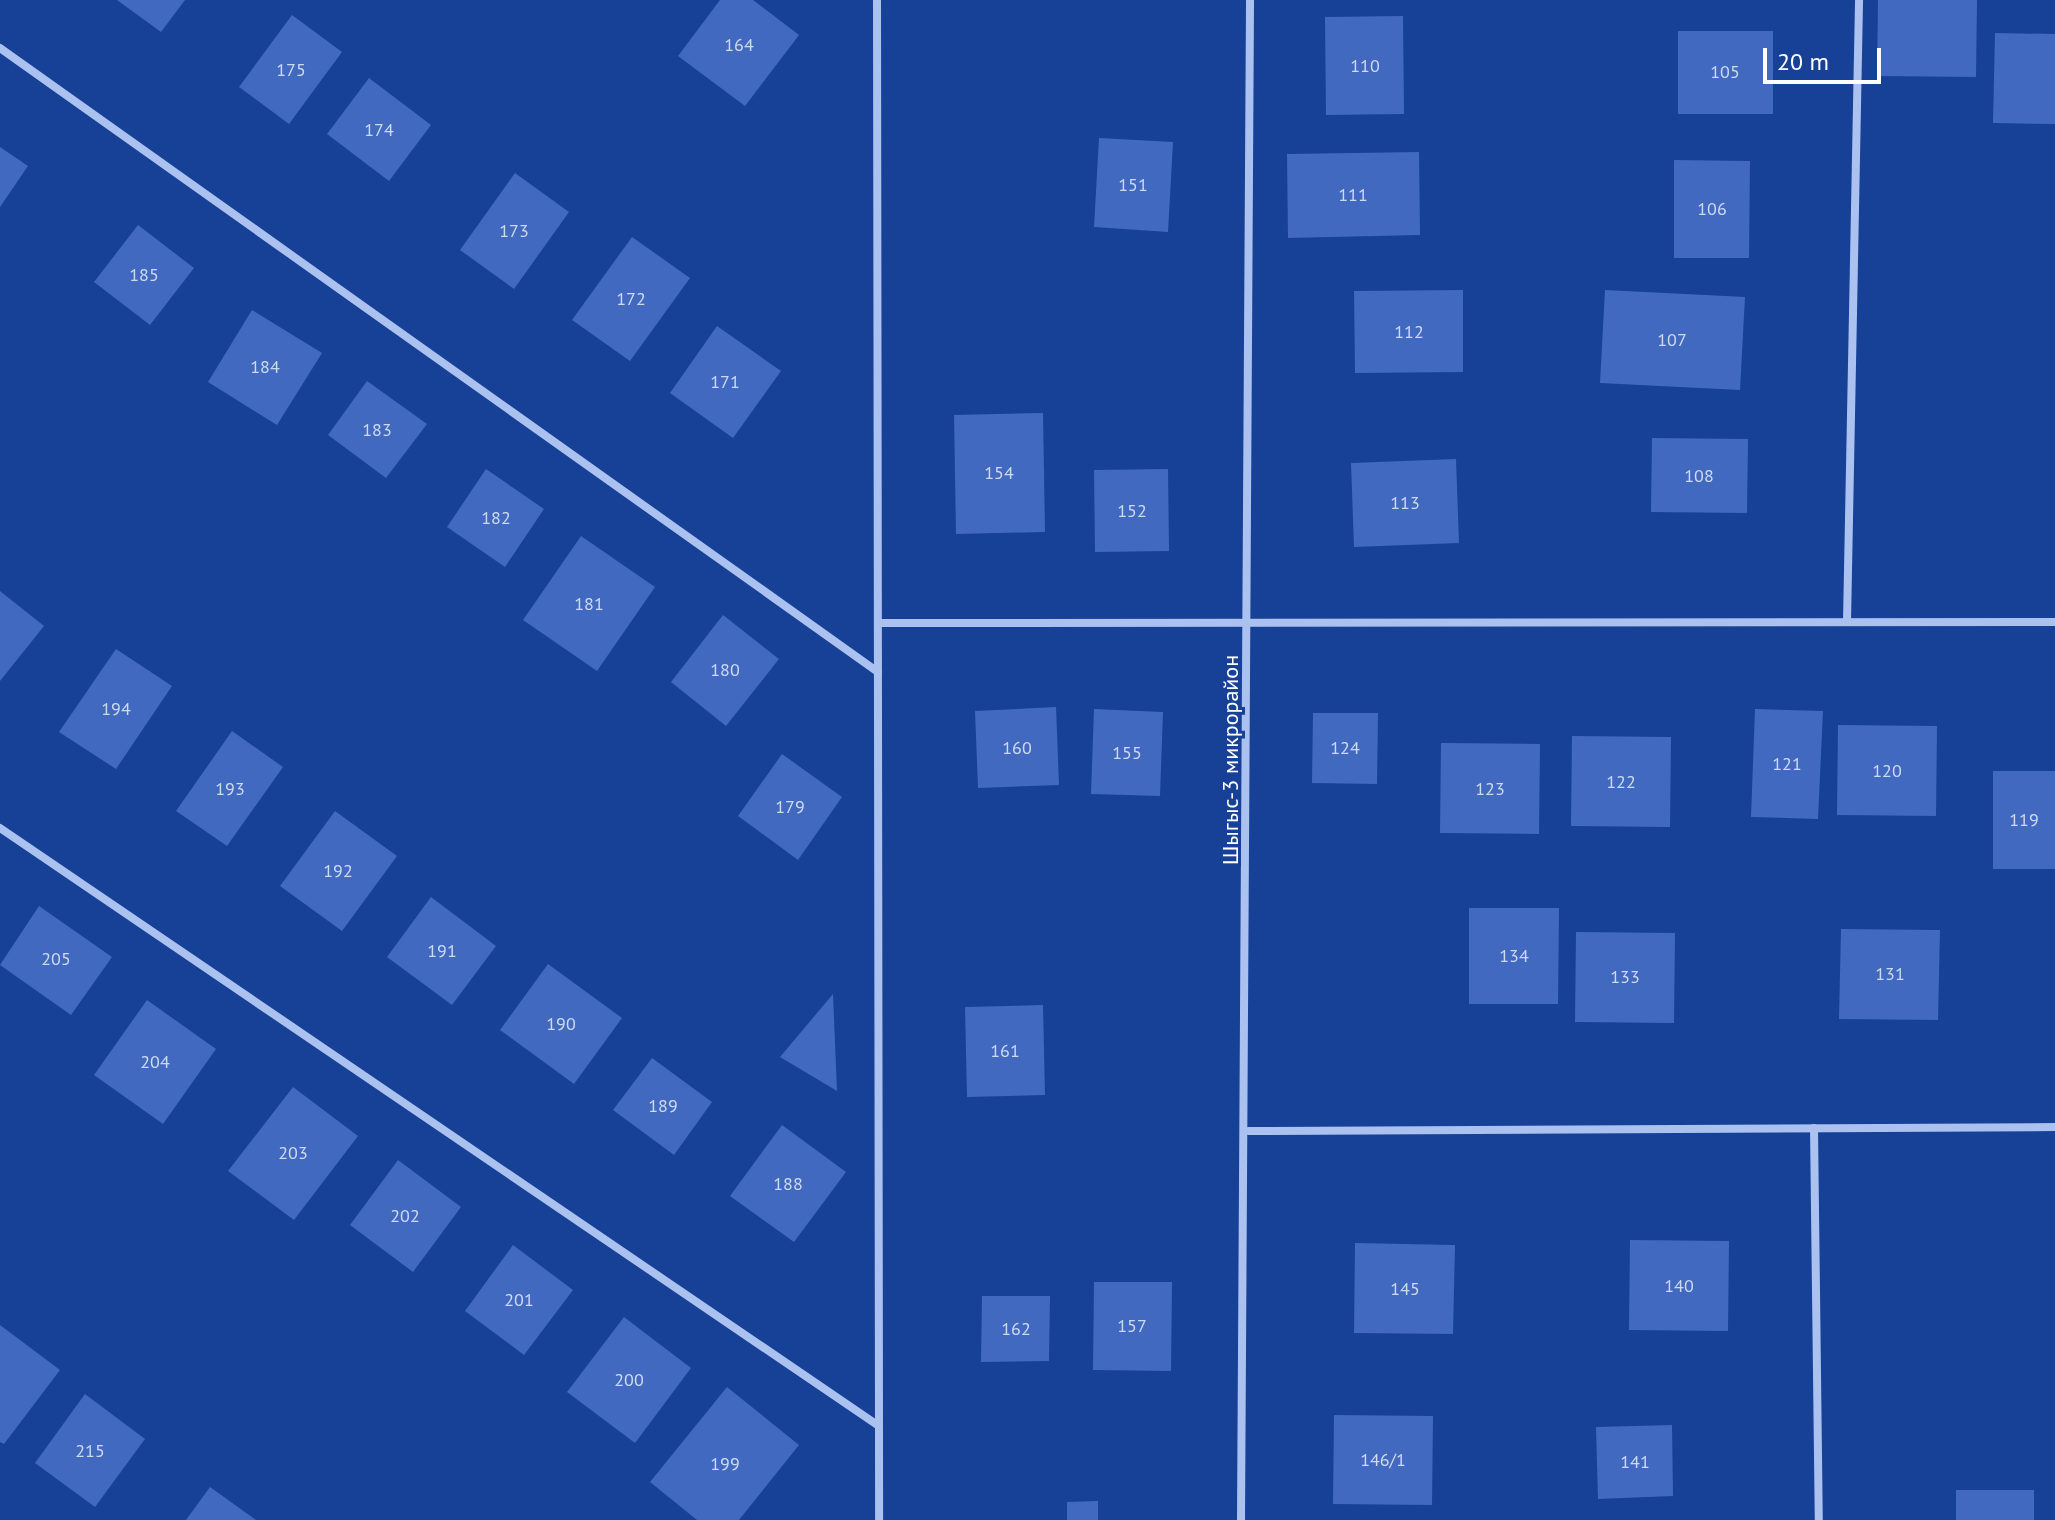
<!DOCTYPE html>
<html>
<head>
<meta charset="utf-8">
<style>
  body { margin:0 }
  #map { position:relative; width:2055px; height:1520px; overflow:hidden; background:#174097; font-family:"PT Sans",sans-serif }
  div>[style] { position:absolute }
  [style*='--x'] { left:calc(var(--x)*1px); top:calc(var(--y)*1px); width:calc(var(--w)*1px); rotate:calc(var(--a)*1deg) }
  .building>* { inset:0; background:#4069bf }
  .street>* { height:8px; margin:-4px; padding:0 4px; transform-origin:4px; border-radius:4px; background:#abc2f1 }
  span { translate:-50% -50%; white-space:nowrap; text-align:center; line-height:1.15; -webkit-text-stroke:6px #174097; paint-order:stroke }
  .number-label { font-size:18px; color:#cfdaef }
  .number-label span { -webkit-text-stroke-width:0 }
  .street-label { font-size:22px; color:#fff }
  .scale { position:absolute; left:1763px; top:48px; width:118px; height:36px; box-sizing:border-box; border:4px solid #fff; border-top:0; padding-left:10px; font-size:24px; line-height:28px; white-space:nowrap; color:#fff; -webkit-text-stroke:6px #174097; paint-order:stroke }
</style>
</head>
<body>
<div id="map">
  <div class="building">
    <div style="clip-path:polygon(117px 0,185px 0,161px 32px)"></div>
    <div style="clip-path:polygon(720px 0,753px 0,799px 35px,745px 106px,678px 56px)"></div>
    <div style="clip-path:polygon(1878px 0,1977px 0,1976px 77px,1877px 76px)"></div>
    <div style="clip-path:polygon(292px 15px,342px 52px,289px 124px,239px 87px)"></div>
    <div style="clip-path:polygon(1403px 16px,1404px 114px,1326px 115px,1325px 17px)"></div>
    <div style="clip-path:polygon(1678px 31px,1773px 31px,1773px 114px,1678px 114px)"></div>
    <div style="clip-path:polygon(1995px 33px,2055px 34px,2055px 124px,1993px 123px)"></div>
    <div style="clip-path:polygon(369px 78px,431px 125px,389px 181px,327px 134px)"></div>
    <div style="clip-path:polygon(1099px 138px,1173px 142px,1168px 232px,1094px 227px)"></div>
    <div style="clip-path:polygon(0 147px,28px 166px,0 207px)"></div>
    <div style="clip-path:polygon(1419px 152px,1420px 235px,1288px 238px,1287px 154px)"></div>
    <div style="clip-path:polygon(1674px 160px,1750px 161px,1749px 258px,1674px 258px)"></div>
    <div style="clip-path:polygon(515px 173px,569px 212px,514px 289px,460px 250px)"></div>
    <div style="clip-path:polygon(138px 225px,194px 268px,150px 325px,94px 282px)"></div>
    <div style="clip-path:polygon(632px 237px,690px 278px,630px 361px,572px 320px)"></div>
    <div style="clip-path:polygon(1463px 290px,1463px 372px,1355px 373px,1354px 291px)"></div>
    <div style="clip-path:polygon(1605px 290px,1745px 297px,1740px 390px,1600px 383px)"></div>
    <div style="clip-path:polygon(252px 310px,322px 353px,277px 425px,208px 382px)"></div>
    <div style="clip-path:polygon(717px 326px,781px 371px,733px 438px,670px 393px)"></div>
    <div style="clip-path:polygon(367px 381px,427px 424px,386px 478px,328px 435px)"></div>
    <div style="clip-path:polygon(1043px 413px,1045px 532px,956px 534px,954px 415px)"></div>
    <div style="clip-path:polygon(1652px 438px,1748px 439px,1747px 513px,1651px 512px)"></div>
    <div style="clip-path:polygon(1456px 459px,1459px 543px,1354px 547px,1351px 463px)"></div>
    <div style="clip-path:polygon(486px 469px,544px 509px,505px 567px,447px 527px)"></div>
    <div style="clip-path:polygon(1168px 469px,1169px 551px,1095px 552px,1094px 470px)"></div>
    <div style="clip-path:polygon(581px 536px,655px 587px,597px 671px,523px 620px)"></div>
    <div style="clip-path:polygon(0 591px,44px 626px,0 681px)"></div>
    <div style="clip-path:polygon(723px 615px,779px 659px,726px 726px,671px 682px)"></div>
    <div style="clip-path:polygon(116px 649px,172px 686px,116px 769px,59px 732px)"></div>
    <div style="clip-path:polygon(1056px 707px,1059px 785px,978px 788px,975px 711px)"></div>
    <div style="clip-path:polygon(1094px 709px,1163px 712px,1160px 796px,1091px 794px)"></div>
    <div style="clip-path:polygon(1755px 709px,1823px 711px,1818px 819px,1751px 817px)"></div>
    <div style="clip-path:polygon(1313px 713px,1378px 713px,1377px 784px,1312px 783px)"></div>
    <div style="clip-path:polygon(1838px 725px,1937px 726px,1936px 816px,1837px 815px)"></div>
    <div style="clip-path:polygon(232px 731px,283px 767px,227px 846px,176px 811px)"></div>
    <div style="clip-path:polygon(1572px 736px,1671px 737px,1670px 827px,1571px 826px)"></div>
    <div style="clip-path:polygon(1441px 743px,1540px 744px,1539px 834px,1440px 833px)"></div>
    <div style="clip-path:polygon(782px 754px,842px 797px,798px 860px,738px 816px)"></div>
    <div style="clip-path:polygon(1993px 771px,2055px 771px,2055px 869px,1993px 869px)"></div>
    <div style="clip-path:polygon(335px 811px,397px 856px,342px 931px,280px 886px)"></div>
    <div style="clip-path:polygon(431px 897px,496px 946px,452px 1005px,387px 957px)"></div>
    <div style="clip-path:polygon(39px 906px,112px 957px,71px 1015px,0 965px)"></div>
    <div style="clip-path:polygon(1469px 908px,1559px 908px,1558px 1004px,1469px 1004px)"></div>
    <div style="clip-path:polygon(1841px 929px,1940px 930px,1938px 1020px,1839px 1019px)"></div>
    <div style="clip-path:polygon(1576px 932px,1675px 933px,1674px 1023px,1575px 1022px)"></div>
    <div style="clip-path:polygon(548px 964px,622px 1018px,574px 1084px,500px 1030px)"></div>
    <div style="clip-path:polygon(833px 994px,837px 1091px,780px 1057px)"></div>
    <div style="clip-path:polygon(147px 1000px,216px 1049px,163px 1124px,94px 1075px)"></div>
    <div style="clip-path:polygon(1043px 1005px,1045px 1095px,967px 1097px,965px 1007px)"></div>
    <div style="clip-path:polygon(652px 1058px,712px 1102px,674px 1155px,613px 1110px)"></div>
    <div style="clip-path:polygon(293px 1087px,358px 1136px,294px 1220px,228px 1171px)"></div>
    <div style="clip-path:polygon(782px 1125px,846px 1172px,794px 1242px,730px 1196px)"></div>
    <div style="clip-path:polygon(398px 1160px,461px 1207px,413px 1272px,350px 1225px)"></div>
    <div style="clip-path:polygon(1630px 1240px,1729px 1241px,1728px 1331px,1629px 1330px)"></div>
    <div style="clip-path:polygon(1355px 1243px,1455px 1245px,1453px 1334px,1354px 1333px)"></div>
    <div style="clip-path:polygon(513px 1245px,573px 1290px,524px 1355px,465px 1311px)"></div>
    <div style="clip-path:polygon(1094px 1282px,1172px 1282px,1171px 1371px,1093px 1370px)"></div>
    <div style="clip-path:polygon(982px 1296px,1050px 1296px,1049px 1361px,981px 1362px)"></div>
    <div style="clip-path:polygon(624px 1317px,691px 1368px,635px 1443px,567px 1392px)"></div>
    <div style="clip-path:polygon(0 1325px,60px 1370px,4px 1444px,0 1442px)"></div>
    <div style="clip-path:polygon(727px 1387px,799px 1445px,739px 1520px,697px 1520px,650px 1482px)"></div>
    <div style="clip-path:polygon(85px 1394px,145px 1439px,95px 1507px,35px 1463px)"></div>
    <div style="clip-path:polygon(1334px 1415px,1433px 1416px,1432px 1505px,1333px 1504px)"></div>
    <div style="clip-path:polygon(1672px 1425px,1673px 1496px,1598px 1499px,1596px 1427px)"></div>
    <div style="clip-path:polygon(210px 1487px,256px 1520px,186px 1520px)"></div>
    <div style="clip-path:polygon(1956px 1490px,2034px 1490px,2034px 1520px,1956px 1520px)"></div>
    <div style="clip-path:polygon(1098px 1501px,1098px 1520px,1067px 1520px,1067px 1502px)"></div>
  </div>
  <div class="street">
    <div style="--x:877;--y:0;--w:1520;--a:89.92"></div>
    <div style="--x:0;--y:48;--w:1077;--a:35.4"></div>
    <div style="--x:1847;--y:622;--w:622;--a:-88.89"></div>
    <div style="--x:878;--y:623;--w:1177;--a:-0.05"></div>
    <div style="--x:0;--y:828;--w:1063;--a:34.23"></div>
    <div style="--x:1814;--y:1128;--w:392;--a:89.3"></div>
    <div style="--x:1249;--y:1131;--w:806;--a:-0.28"></div>
    <div style="--x:1241;--y:1520;--w:1520;--a:-89.66"></div>
  </div>
  <div class="number-label">
    <span style="left:739px;top:45px">164</span>
    <span style="left:1365px;top:66px">110</span>
    <span style="left:291px;top:70px">175</span>
    <span style="left:1725px;top:72px">105</span>
    <span style="left:379px;top:130px">174</span>
    <span style="left:1133px;top:185px">151</span>
    <span style="left:1353px;top:195px">111</span>
    <span style="left:1712px;top:209px">106</span>
    <span style="left:514px;top:231px">173</span>
    <span style="left:144px;top:275px">185</span>
    <span style="left:631px;top:299px">172</span>
    <span style="left:1409px;top:332px">112</span>
    <span style="left:1672px;top:340px">107</span>
    <span style="left:265px;top:367px">184</span>
    <span style="left:725px;top:382px">171</span>
    <span style="left:377px;top:430px">183</span>
    <span style="left:999px;top:473px">154</span>
    <span style="left:1699px;top:476px">108</span>
    <span style="left:1405px;top:503px">113</span>
    <span style="left:1132px;top:511px">152</span>
    <span style="left:496px;top:518px">182</span>
    <span style="left:589px;top:604px">181</span>
    <span style="left:725px;top:670px">180</span>
    <span style="left:116px;top:709px">194</span>
    <span style="left:1017px;top:748px">160</span>
    <span style="left:1345px;top:748px">124</span>
    <span style="left:1127px;top:753px">155</span>
    <span style="left:1787px;top:764px">121</span>
    <span style="left:1887px;top:771px">120</span>
    <span style="left:1621px;top:782px">122</span>
    <span style="left:230px;top:789px">193</span>
    <span style="left:1490px;top:789px">123</span>
    <span style="left:790px;top:807px">179</span>
    <span style="left:2024px;top:820px">119</span>
    <span style="left:338px;top:871px">192</span>
    <span style="left:442px;top:951px">191</span>
    <span style="left:1514px;top:956px">134</span>
    <span style="left:56px;top:959px">205</span>
    <span style="left:1890px;top:974px">131</span>
    <span style="left:1625px;top:977px">133</span>
    <span style="left:561px;top:1024px">190</span>
    <span style="left:1005px;top:1051px">161</span>
    <span style="left:155px;top:1062px">204</span>
    <span style="left:663px;top:1106px">189</span>
    <span style="left:293px;top:1153px">203</span>
    <span style="left:788px;top:1184px">188</span>
    <span style="left:405px;top:1216px">202</span>
    <span style="left:1679px;top:1286px">140</span>
    <span style="left:1405px;top:1289px">145</span>
    <span style="left:519px;top:1300px">201</span>
    <span style="left:1132px;top:1326px">157</span>
    <span style="left:1016px;top:1329px">162</span>
    <span style="left:629px;top:1380px">200</span>
    <span style="left:90px;top:1451px">215</span>
    <span style="left:1383px;top:1460px">146/1</span>
    <span style="left:1635px;top:1462px">141</span>
    <span style="left:725px;top:1464px">199</span>
  </div>
  <div class="street-label">
    <span style="left:1231px;top:760px;rotate:-90deg">Шыгыс-3 микрорайон</span>
  </div>
  <div class="scale">20 m</div>
</div>
</body>
</html>
